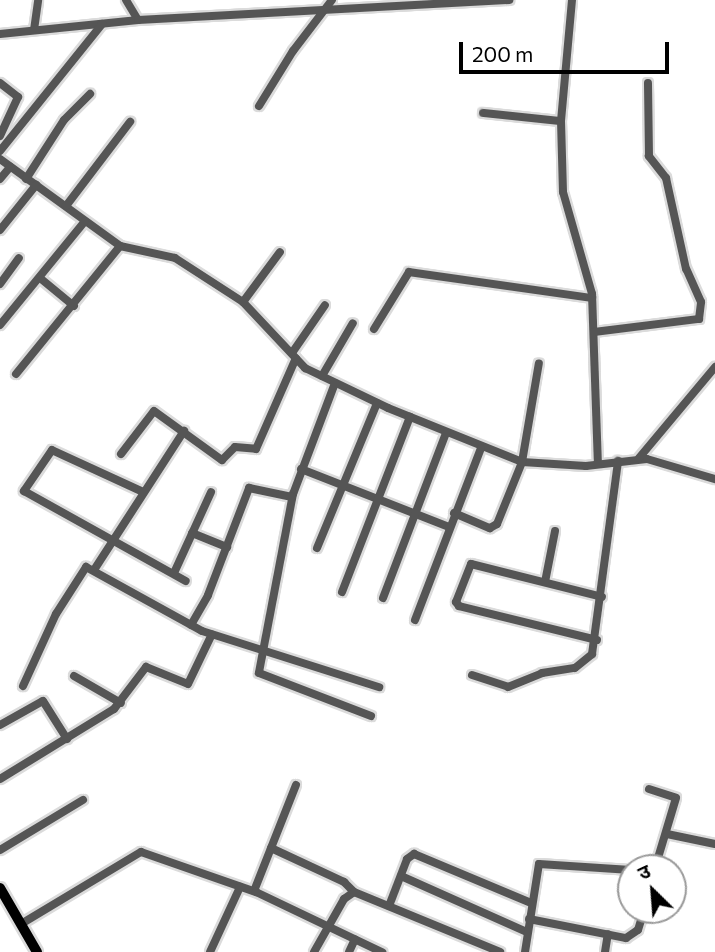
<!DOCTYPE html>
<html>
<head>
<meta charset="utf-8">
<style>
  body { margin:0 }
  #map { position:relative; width:715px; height:952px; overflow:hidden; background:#fff; font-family:Commissioner,"Noto Sans Devanagari",sans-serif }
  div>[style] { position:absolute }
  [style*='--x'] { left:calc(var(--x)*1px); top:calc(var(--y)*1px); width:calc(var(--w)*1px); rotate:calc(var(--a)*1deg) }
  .roads { filter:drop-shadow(2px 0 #dbdbdb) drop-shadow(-2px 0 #dbdbdb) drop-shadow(0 2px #dbdbdb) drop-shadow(0 -2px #dbdbdb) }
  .minor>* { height:8px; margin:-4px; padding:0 4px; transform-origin:4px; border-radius:4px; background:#555 }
  .major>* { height:10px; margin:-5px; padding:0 5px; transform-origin:5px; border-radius:5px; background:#000 }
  span { translate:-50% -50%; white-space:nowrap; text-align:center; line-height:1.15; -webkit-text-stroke:5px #fff; paint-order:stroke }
  .north { position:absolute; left:617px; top:854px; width:70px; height:70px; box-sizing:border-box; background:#fff; border:2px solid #999; border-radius:50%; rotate:335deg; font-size:19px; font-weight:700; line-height:28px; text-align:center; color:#000 }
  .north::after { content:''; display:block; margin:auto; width:24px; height:32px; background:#000; clip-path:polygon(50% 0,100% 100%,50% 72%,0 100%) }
  .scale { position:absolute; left:459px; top:42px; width:210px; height:32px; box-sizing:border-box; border:4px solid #000; border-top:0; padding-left:9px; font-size:21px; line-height:24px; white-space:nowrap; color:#000; -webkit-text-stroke:5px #fff; paint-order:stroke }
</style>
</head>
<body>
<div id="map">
  <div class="roads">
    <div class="minor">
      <div style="--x:126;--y:0;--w:23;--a:59"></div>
      <div style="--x:572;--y:0;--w:121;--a:95.2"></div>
      <div style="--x:561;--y:121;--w:71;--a:88.4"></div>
      <div style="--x:563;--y:192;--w:106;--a:74.1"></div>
      <div style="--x:592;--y:294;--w:170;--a:88"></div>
      <div style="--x:34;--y:30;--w:30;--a:-82"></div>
      <div style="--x:0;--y:34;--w:139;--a:-5.8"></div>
      <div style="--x:138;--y:20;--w:372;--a:-3.1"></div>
      <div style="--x:0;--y:83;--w:23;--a:38"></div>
      <div style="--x:18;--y:97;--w:43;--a:114.8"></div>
      <div style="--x:259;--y:106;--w:65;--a:-58.3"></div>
      <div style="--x:293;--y:51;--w:64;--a:-52.6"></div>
      <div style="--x:483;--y:113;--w:78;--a:5.9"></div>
      <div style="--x:0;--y:151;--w:163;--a:-51.2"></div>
      <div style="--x:0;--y:159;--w:148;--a:35.9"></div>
      <div style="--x:120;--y:246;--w:56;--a:12.3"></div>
      <div style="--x:175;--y:258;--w:81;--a:32.9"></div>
      <div style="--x:243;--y:302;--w:91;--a:46.8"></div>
      <div style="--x:305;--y:368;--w:92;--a:25.7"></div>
      <div style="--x:388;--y:408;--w:144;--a:21.9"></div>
      <div style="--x:522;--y:462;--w:64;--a:3.6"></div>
      <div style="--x:586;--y:466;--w:61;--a:-6.5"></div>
      <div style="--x:647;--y:459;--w:71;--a:16.4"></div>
      <div style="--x:0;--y:179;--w:16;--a:-50"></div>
      <div style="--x:26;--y:179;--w:70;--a:-57.2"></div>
      <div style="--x:64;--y:120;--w:37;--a:-45"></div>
      <div style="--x:66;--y:206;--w:106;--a:-52.7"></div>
      <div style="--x:0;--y:230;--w:58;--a:-51.3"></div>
      <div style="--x:40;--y:278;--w:44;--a:39.5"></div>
      <div style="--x:0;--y:284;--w:32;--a:-54"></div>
      <div style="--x:243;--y:302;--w:62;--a:-53.5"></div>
      <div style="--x:0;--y:325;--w:134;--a:-50.7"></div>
      <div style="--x:374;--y:329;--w:67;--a:-58.4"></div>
      <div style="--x:409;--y:272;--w:185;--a:8.1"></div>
      <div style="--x:594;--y:332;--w:106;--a:-7.1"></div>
      <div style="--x:699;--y:319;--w:17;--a:-83"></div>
      <div style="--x:701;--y:302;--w:36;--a:-114"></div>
      <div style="--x:686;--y:269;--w:93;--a:-102.4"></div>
      <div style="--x:666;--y:178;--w:28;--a:-128"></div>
      <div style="--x:649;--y:156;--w:73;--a:-90.8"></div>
      <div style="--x:292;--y:353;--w:58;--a:-55.5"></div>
      <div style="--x:16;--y:374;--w:165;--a:-50.9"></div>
      <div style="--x:322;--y:376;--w:61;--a:-59.7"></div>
      <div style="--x:335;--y:383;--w:119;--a:110.7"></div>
      <div style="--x:293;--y:494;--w:182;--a:100.8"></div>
      <div style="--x:259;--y:673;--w:120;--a:21"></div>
      <div style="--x:121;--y:454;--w:54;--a:-52.5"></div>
      <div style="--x:154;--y:411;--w:84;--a:35.8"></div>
      <div style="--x:222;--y:460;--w:18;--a:-45"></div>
      <div style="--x:235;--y:447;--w:21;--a:5"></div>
      <div style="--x:256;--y:449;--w:99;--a:-66.3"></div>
      <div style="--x:639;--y:458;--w:119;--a:-50.1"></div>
      <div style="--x:301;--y:469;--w:159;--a:21.4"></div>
      <div style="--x:141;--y:491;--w:98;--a:-155.3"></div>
      <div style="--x:52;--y:450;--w:50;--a:124.3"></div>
      <div style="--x:24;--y:491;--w:185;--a:29.1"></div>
      <div style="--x:454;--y:513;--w:39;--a:23"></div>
      <div style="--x:490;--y:528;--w:8;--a:-30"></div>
      <div style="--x:497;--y:524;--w:67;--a:-68"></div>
      <div style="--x:522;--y:462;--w:100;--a:-80.3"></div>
      <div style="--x:192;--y:533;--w:38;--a:22"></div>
      <div style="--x:317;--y:548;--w:157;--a:-67.5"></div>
      <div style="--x:94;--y:570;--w:166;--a:-57.1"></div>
      <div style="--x:174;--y:573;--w:89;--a:-65.4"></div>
      <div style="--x:545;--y:582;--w:52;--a:-78.9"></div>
      <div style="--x:342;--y:592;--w:188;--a:-68.8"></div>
      <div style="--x:383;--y:598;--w:177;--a:-69.1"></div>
      <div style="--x:415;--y:620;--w:184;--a:-69"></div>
      <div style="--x:191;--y:625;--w:34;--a:-60"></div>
      <div style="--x:208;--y:595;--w:115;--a:-69"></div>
      <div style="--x:249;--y:488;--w:44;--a:11.8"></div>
      <div style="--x:597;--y:640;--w:142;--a:-166.2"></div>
      <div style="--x:459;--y:606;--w:5;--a:-127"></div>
      <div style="--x:456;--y:602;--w:41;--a:-68.5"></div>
      <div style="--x:471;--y:564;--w:135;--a:14.1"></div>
      <div style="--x:472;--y:675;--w:38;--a:18"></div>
      <div style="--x:508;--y:687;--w:37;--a:-22"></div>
      <div style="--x:542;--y:673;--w:33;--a:-9"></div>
      <div style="--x:575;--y:668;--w:22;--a:-39"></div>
      <div style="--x:592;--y:654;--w:195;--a:-82.3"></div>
      <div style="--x:74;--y:676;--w:54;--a:29.9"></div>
      <div style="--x:23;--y:686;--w:79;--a:-65.4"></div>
      <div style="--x:56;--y:614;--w:56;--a:-57.4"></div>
      <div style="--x:86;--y:567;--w:132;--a:28.9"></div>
      <div style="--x:202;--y:631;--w:186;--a:17.6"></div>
      <div style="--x:0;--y:725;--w:49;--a:-29.2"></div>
      <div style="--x:43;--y:701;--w:45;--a:57.7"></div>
      <div style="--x:0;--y:779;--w:134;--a:-31.6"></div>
      <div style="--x:114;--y:709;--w:53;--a:-52.7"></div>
      <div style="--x:146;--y:667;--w:45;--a:22"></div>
      <div style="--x:188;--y:684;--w:55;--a:-64.4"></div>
      <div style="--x:649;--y:789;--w:28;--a:18"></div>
      <div style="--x:676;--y:798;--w:73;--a:106.7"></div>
      <div style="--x:667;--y:834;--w:49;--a:11.8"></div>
      <div style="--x:271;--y:848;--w:81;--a:25"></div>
      <div style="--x:344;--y:882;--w:14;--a:45"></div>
      <div style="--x:0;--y:850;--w:97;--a:-31.1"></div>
      <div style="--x:401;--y:876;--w:138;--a:24"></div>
      <div style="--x:254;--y:891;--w:114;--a:-68.4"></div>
      <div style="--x:389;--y:906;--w:50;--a:-69"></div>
      <div style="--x:407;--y:859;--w:9;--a:-36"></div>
      <div style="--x:414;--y:854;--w:127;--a:22.7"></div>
      <div style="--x:529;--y:919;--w:99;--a:11.1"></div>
      <div style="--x:626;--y:938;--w:14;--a:-34"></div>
      <div style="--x:638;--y:930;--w:21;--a:-73"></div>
      <div style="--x:21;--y:924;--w:140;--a:-31"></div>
      <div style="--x:141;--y:852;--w:122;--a:19.2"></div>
      <div style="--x:256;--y:892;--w:140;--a:25.5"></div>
      <div style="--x:210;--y:952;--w:72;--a:-65.2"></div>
      <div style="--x:314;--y:952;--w:61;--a:-60.5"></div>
      <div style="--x:344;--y:899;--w:12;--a:-35"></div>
      <div style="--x:354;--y:892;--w:158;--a:22.3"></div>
      <div style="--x:349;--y:952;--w:14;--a:-65"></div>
      <div style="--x:525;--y:952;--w:89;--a:-81"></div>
      <div style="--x:539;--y:864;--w:92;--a:3.7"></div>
      <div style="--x:605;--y:952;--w:18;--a:-81"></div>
    </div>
    <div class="major">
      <div style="--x:0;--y:888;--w:74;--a:60"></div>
    </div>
  </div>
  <div class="north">उ</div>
  <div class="scale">200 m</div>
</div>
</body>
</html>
